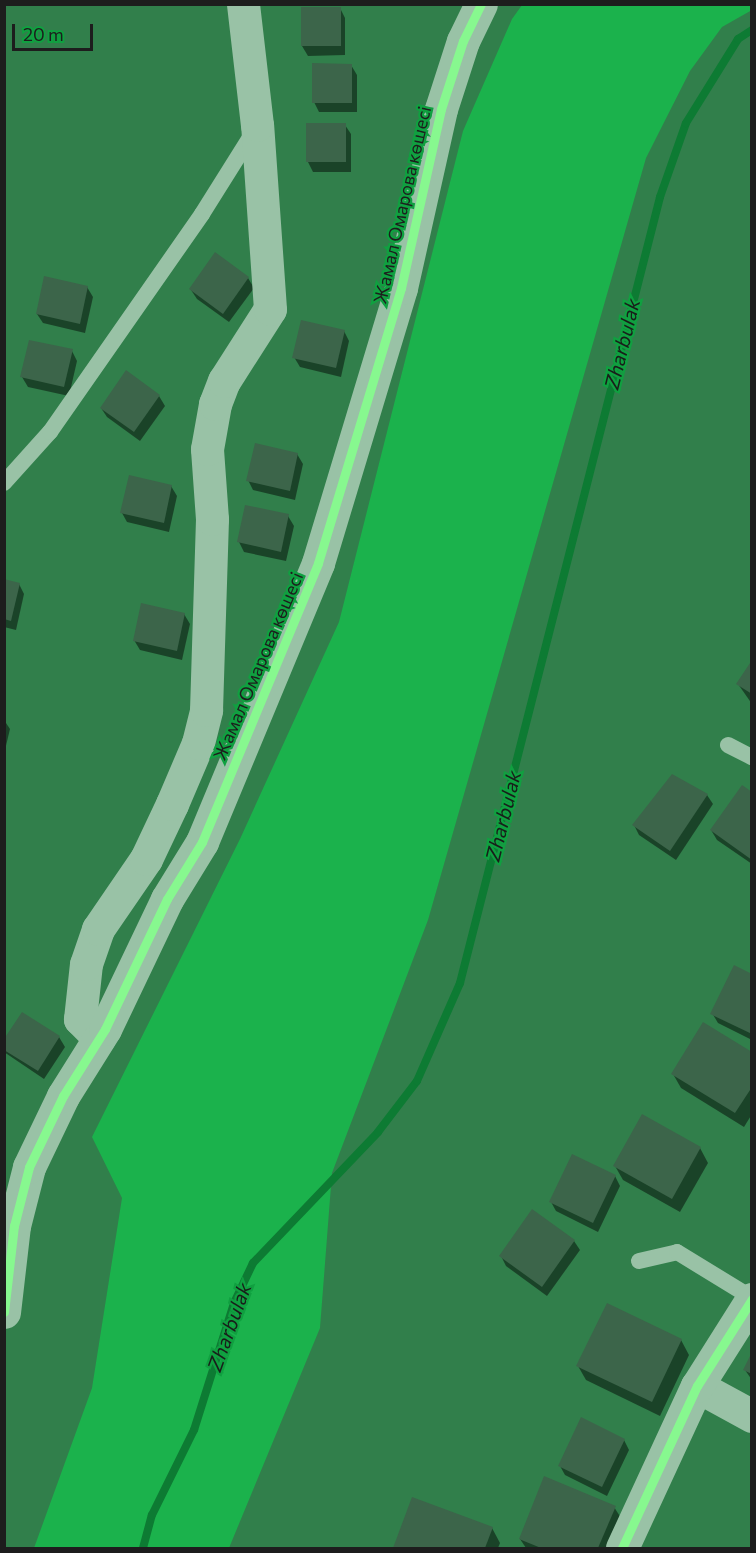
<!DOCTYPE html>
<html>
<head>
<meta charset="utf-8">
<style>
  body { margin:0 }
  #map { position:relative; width:756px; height:1553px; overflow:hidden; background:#317f4b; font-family:Commissioner,sans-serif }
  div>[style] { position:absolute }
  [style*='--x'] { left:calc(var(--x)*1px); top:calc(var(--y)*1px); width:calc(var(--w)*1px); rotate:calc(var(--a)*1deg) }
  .green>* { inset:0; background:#1bb24c }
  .shadow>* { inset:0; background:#0007 }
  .stream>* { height:8px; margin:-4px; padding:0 4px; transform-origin:4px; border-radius:4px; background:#0d7b33 }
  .building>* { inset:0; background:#3c654a }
  .lane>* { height:16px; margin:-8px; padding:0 8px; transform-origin:8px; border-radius:8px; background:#99c2a6 }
  .street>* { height:33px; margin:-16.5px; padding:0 16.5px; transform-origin:16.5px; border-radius:16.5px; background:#99c2a6 }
  .cycleway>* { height:9px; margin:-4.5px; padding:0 4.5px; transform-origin:4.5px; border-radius:4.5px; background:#87f88f }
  span { translate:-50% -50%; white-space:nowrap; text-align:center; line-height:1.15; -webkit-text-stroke:4.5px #10a040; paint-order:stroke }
  .street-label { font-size:18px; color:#1d1d1d }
  .water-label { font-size:20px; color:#191d1a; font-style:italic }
  .frame { position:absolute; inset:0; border:6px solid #1d1d1d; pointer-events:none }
  .scale { position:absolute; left:12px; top:24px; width:81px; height:27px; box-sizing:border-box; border:3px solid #1d1d1d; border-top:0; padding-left:8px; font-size:18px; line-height:21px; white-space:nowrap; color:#1d1d1d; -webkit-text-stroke:4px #10a040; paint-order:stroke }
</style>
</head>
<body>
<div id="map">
  <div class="green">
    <div style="clip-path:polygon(522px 5px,751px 4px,752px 10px,722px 27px,690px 71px,646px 158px,428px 920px,332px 1173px,320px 1328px,229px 1548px,34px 1548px,92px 1388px,122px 1198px,92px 1137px,240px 839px,339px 622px,463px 131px,512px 19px)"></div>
  </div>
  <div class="shadow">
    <div style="clip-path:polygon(340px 8px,345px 18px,345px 55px,308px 56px,302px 46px)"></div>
    <div style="clip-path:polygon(351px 65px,357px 75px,357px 112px,319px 112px,314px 102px)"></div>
    <div style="clip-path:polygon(345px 125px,351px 134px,351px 172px,313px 172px,308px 162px)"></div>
    <div style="clip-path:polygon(248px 278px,254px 288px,229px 322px,197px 299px,191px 290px)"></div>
    <div style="clip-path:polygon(87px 287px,93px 297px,85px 333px,43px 323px,37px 314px)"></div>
    <div style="clip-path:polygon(344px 331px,349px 341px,341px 377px,300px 367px,294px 357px)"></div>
    <div style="clip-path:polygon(72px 351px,77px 361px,69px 396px,28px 387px,22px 377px)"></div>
    <div style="clip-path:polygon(159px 396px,165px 406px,140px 441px,107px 417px,101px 408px)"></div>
    <div style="clip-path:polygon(297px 454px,303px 464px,295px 500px,253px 490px,248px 480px)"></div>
    <div style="clip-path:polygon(171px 486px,177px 496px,169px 532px,127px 522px,122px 513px)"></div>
    <div style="clip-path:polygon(288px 516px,294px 526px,286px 561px,244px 552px,239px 542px)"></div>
    <div style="clip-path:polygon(4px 581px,19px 584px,24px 594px,16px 630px,4px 627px)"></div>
    <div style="clip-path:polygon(184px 614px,190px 624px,182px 660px,140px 650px,134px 640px)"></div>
    <div style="clip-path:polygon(752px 663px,752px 704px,738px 684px)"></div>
    <div style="clip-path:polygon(4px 720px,10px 729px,4px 754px)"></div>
    <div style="clip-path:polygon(752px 794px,752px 864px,717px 840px,711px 830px)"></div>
    <div style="clip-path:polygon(707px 795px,713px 804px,676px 860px,639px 835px,634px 825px)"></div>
    <div style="clip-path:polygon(752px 976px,752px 1040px,718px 1023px,712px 1013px)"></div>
    <div style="clip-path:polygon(59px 1037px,65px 1047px,44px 1079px,4px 1052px,4px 1042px)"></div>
    <div style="clip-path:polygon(752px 1053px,752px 1114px,744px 1127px,681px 1088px,673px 1074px)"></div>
    <div style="clip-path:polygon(700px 1148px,708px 1163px,680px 1212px,623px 1180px,615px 1166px)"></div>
    <div style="clip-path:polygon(615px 1176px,620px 1186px,598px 1232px,556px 1211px,551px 1202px)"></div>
    <div style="clip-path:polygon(574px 1241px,580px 1250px,547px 1296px,506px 1266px,501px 1256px)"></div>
    <div style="clip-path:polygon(681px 1340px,689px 1355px,660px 1416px,586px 1380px,578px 1366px)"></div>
    <div style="clip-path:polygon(752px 1356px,752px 1380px,745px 1370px)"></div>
    <div style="clip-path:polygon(624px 1440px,629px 1450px,607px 1496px,565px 1475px,560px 1466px)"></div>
    <div style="clip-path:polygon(413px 1499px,492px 1528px,500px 1543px,498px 1548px,394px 1548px)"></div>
    <div style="clip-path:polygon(614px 1507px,623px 1521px,612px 1548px,526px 1548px,520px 1539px)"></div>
  </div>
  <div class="stream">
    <div style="--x:143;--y:1548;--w:34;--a:-75"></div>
    <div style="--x:152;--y:1515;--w:95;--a:-63.7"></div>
    <div style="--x:194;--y:1430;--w:133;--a:-72.5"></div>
    <div style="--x:234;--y:1303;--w:44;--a:-64.6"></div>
    <div style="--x:253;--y:1263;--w:181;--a:-46.3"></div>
    <div style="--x:378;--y:1132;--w:64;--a:-52.6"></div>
    <div style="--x:417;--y:1081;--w:107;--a:-66.3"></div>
    <div style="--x:460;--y:983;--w:811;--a:-75.72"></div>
    <div style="--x:660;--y:197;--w:78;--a:-70.6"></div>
    <div style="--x:686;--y:123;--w:99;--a:-58.2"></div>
    <div style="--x:738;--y:39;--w:17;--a:-33"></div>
  </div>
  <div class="building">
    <div style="clip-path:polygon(301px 7px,341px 7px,341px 46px,301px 46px)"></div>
    <div style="clip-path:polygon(312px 63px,352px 64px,352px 103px,312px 103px)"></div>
    <div style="clip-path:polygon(306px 123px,346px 123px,346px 162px,306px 162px)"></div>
    <div style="clip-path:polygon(215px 252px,249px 277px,223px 314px,189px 289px)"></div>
    <div style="clip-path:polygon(44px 276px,88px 286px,80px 324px,36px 314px)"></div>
    <div style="clip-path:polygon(301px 320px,345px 330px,336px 368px,292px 358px)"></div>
    <div style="clip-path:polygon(29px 340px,73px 349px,64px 387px,20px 377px)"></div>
    <div style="clip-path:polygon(126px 370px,160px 395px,134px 432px,100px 408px)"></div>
    <div style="clip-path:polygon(255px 443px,298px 453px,290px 491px,246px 481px)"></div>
    <div style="clip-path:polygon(129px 475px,172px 485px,164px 523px,120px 513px)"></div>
    <div style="clip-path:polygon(245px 505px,289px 514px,281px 552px,237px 542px)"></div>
    <div style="clip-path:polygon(4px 579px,20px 583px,11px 621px,4px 619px)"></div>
    <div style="clip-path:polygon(141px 603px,185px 613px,177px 651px,133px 641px)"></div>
    <div style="clip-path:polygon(752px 660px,752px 694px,736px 684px)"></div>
    <div style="clip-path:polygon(672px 774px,708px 794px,670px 851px,632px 825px)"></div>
    <div style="clip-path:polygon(742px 785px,752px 792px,752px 860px,710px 830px)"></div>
    <div style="clip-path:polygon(734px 965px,752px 974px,752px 1034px,710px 1014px)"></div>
    <div style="clip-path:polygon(22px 1012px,60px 1036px,38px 1071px,4px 1050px,4px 1039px)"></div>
    <div style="clip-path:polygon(703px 1022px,752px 1052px,752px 1087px,735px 1113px,671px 1074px)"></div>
    <div style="clip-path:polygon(642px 1114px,701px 1147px,672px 1199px,613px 1166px)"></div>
    <div style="clip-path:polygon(572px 1154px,616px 1175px,593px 1223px,549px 1202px)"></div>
    <div style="clip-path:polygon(532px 1209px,575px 1240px,542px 1287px,499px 1256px)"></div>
    <div style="clip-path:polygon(607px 1303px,682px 1339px,652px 1402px,576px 1366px)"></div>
    <div style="clip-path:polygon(752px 1352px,752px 1374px,743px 1370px)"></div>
    <div style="clip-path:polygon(581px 1417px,625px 1439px,602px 1487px,558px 1466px)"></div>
    <div style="clip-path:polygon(544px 1476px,616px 1506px,598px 1548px,541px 1548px,519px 1539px)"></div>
    <div style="clip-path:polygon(412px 1497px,493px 1527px,485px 1548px,393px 1548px)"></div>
  </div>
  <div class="lane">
    <div style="--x:4;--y:483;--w:69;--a:-48"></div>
    <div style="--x:50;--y:432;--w:266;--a:-55.1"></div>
    <div style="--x:202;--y:214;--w:98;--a:-57.9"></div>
    <div style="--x:728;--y:745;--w:27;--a:27"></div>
    <div style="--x:639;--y:1261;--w:39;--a:-13"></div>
    <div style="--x:677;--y:1252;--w:88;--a:31.5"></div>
  </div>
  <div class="street">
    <div style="--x:99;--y:1038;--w:27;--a:-135"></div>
    <div style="--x:80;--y:1019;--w:55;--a:-83.8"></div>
    <div style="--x:86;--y:964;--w:37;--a:-71"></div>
    <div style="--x:98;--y:929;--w:85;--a:-55.6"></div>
    <div style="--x:146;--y:859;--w:61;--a:-64.7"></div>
    <div style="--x:172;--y:804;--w:66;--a:-66.9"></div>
    <div style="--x:198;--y:743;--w:34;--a:-76"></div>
    <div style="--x:206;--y:710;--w:191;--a:-88.2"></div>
    <div style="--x:212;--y:519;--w:70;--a:-94.1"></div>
    <div style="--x:207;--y:449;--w:46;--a:-79.9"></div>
    <div style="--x:215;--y:404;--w:25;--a:-69"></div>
    <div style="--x:224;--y:381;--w:85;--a:-57.4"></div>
    <div style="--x:270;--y:309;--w:184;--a:-94"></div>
    <div style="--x:257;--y:125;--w:122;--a:-96.6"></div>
    <div style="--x:4;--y:1312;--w:87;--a:-83.4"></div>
    <div style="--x:14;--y:1226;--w:61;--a:-75.7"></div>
    <div style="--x:29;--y:1167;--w:79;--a:-64.4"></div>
    <div style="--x:63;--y:1096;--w:79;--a:-57.9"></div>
    <div style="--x:105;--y:1029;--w:144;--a:-64.5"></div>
    <div style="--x:167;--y:899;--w:67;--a:-58.4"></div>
    <div style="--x:202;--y:842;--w:302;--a:-67.4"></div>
    <div style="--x:318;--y:563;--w:287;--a:-73.2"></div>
    <div style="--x:401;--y:288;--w:183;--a:-77.4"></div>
    <div style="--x:441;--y:109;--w:71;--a:-72.1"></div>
    <div style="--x:463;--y:41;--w:41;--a:-64.1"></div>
    <div style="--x:697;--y:1386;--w:63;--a:28.6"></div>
    <div style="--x:622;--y:1548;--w:179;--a:-65.2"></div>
    <div style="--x:697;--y:1386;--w:103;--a:-57.7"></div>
  </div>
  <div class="cycleway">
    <div style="--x:4;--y:1312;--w:87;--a:-83.4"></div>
    <div style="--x:14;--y:1226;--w:61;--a:-75.7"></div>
    <div style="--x:29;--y:1167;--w:79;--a:-64.4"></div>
    <div style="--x:63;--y:1096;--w:79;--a:-57.9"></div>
    <div style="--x:105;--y:1029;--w:144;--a:-64.5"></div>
    <div style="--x:167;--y:899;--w:67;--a:-58.4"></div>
    <div style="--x:202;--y:842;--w:302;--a:-67.4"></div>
    <div style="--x:318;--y:563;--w:287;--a:-73.2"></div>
    <div style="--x:401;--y:288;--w:183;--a:-77.4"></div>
    <div style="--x:441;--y:109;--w:71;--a:-72.1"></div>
    <div style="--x:463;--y:41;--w:41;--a:-64.1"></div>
    <div style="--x:622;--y:1548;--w:179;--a:-65.2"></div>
    <div style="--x:697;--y:1386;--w:103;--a:-57.7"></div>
  </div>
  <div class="street-label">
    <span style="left:402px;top:205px;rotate:-77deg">Жамал Омарова көшесі</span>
    <span style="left:258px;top:666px;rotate:-67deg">Жамал Омарова көшесі</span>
  </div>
  <div class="water-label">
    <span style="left:622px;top:344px;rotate:-76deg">Zharbulak</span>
    <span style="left:503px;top:816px;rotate:-76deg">Zharbulak</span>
    <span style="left:229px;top:1327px;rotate:-70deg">Zharbulak</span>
  </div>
  <div class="frame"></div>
  <div class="scale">20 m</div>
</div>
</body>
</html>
